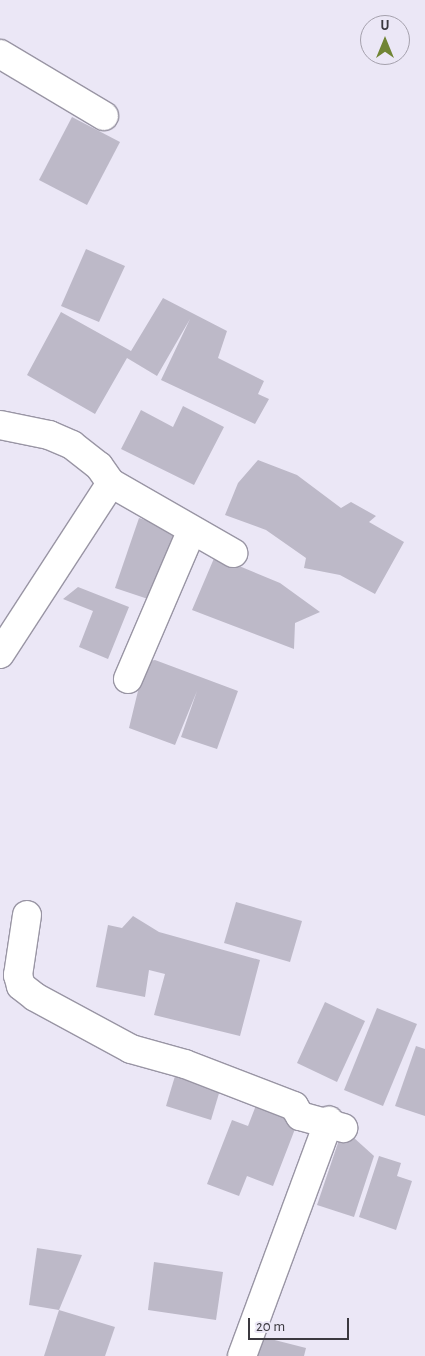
<!DOCTYPE html>
<html>
<head>
<meta charset="utf-8">
<style>
  body { margin:0 }
  #map { position:relative; width:425px; height:1356px; overflow:hidden; background:#ebe7f6; font-family:"Alegreya Sans",sans-serif }
  div>[style] { position:absolute }
  [style*='--x'] { left:calc(var(--x)*1px); top:calc(var(--y)*1px); width:calc(var(--w)*1px); rotate:calc(var(--a)*1deg) }
  .building>* { inset:0; background:#bdb9c8 }
  .roads { filter:drop-shadow(1px 0 #9995a4) drop-shadow(-1px 0 #9995a4) drop-shadow(0 1px #9995a4) drop-shadow(0 -1px #9995a4) }
  .minor>* { height:28px; margin:-14px; padding:0 14px; transform-origin:14px; border-radius:14px; background:#fff }
  span { translate:-50% -50%; white-space:nowrap; text-align:center; line-height:1.15; -webkit-text-stroke:4px #ebe7f6; paint-order:stroke }
  .north { position:absolute; left:360px; top:15px; width:50px; height:50px; box-sizing:border-box; background:#ebe7f6; border:1px solid #a5a1ad; border-radius:50%; rotate:0deg; font-size:14px; font-weight:700; line-height:20px; text-align:center; color:#3b393f }
  .north::after { content:''; display:block; margin:auto; width:18px; height:22px; background:#718535; clip-path:polygon(50% 0,100% 100%,50% 72%,0 100%) }
  .scale { position:absolute; left:248px; top:1318px; width:101px; height:22px; box-sizing:border-box; border:2px solid #3b393f; border-top:0; padding-left:6px; font-size:15px; line-height:18px; white-space:nowrap; color:#3b393f; -webkit-text-stroke:4px #ebe7f6; paint-order:stroke }
</style>
</head>
<body>
<div id="map">
  <div class="building">
    <div style="clip-path:polygon(72px 117px,120px 142px,87px 205px,39px 180px)"></div>
    <div style="clip-path:polygon(86px 249px,125px 266px,99px 322px,61px 306px)"></div>
    <div style="clip-path:polygon(163px 298px,227px 331px,218px 358px,264px 381px,258px 394px,269px 399px,255px 424px,161px 380px,190px 319px,157px 376px,127px 358px,95px 414px,27px 375px,61px 312px,131px 351px)"></div>
    <div style="clip-path:polygon(183px 406px,224px 427px,194px 485px,121px 449px,141px 410px,173px 427px)"></div>
    <div style="clip-path:polygon(258px 460px,297px 475px,341px 508px,351px 502px,376px 516px,369px 522px,404px 542px,375px 594px,340px 575px,304px 568px,306px 558px,266px 530px,225px 515px,238px 483px)"></div>
    <div style="clip-path:polygon(139px 518px,178px 531px,154px 601px,115px 588px)"></div>
    <div style="clip-path:polygon(215px 556px,280px 583px,320px 612px,295px 623px,294px 649px,192px 610px)"></div>
    <div style="clip-path:polygon(78px 587px,129px 607px,108px 659px,79px 647px,93px 611px,63px 599px)"></div>
    <div style="clip-path:polygon(155px 660px,238px 691px,217px 749px,181px 737px,197px 691px,175px 745px,129px 728px,145px 662px)"></div>
    <div style="clip-path:polygon(236px 902px,302px 921px,290px 962px,224px 943px)"></div>
    <div style="clip-path:polygon(133px 916px,159px 932px,260px 960px,240px 1036px,154px 1015px,165px 974px,149px 970px,145px 997px,96px 987px,108px 925px,122px 928px)"></div>
    <div style="clip-path:polygon(325px 1002px,365px 1021px,337px 1082px,297px 1063px)"></div>
    <div style="clip-path:polygon(377px 1008px,417px 1024px,383px 1106px,344px 1090px)"></div>
    <div style="clip-path:polygon(416px 1046px,425px 1049px,425px 1116px,395px 1106px)"></div>
    <div style="clip-path:polygon(178px 1066px,223px 1080px,211px 1120px,166px 1106px)"></div>
    <div style="clip-path:polygon(258px 1100px,300px 1116px,273px 1186px,247px 1176px,239px 1196px,207px 1184px,232px 1120px,248px 1126px)"></div>
    <div style="clip-path:polygon(343px 1128px,374px 1156px,354px 1217px,317px 1205px)"></div>
    <div style="clip-path:polygon(379px 1156px,401px 1163px,397px 1176px,412px 1181px,396px 1230px,359px 1217px)"></div>
    <div style="clip-path:polygon(37px 1248px,82px 1255px,59px 1310px,29px 1305px)"></div>
    <div style="clip-path:polygon(154px 1262px,223px 1272px,216px 1320px,148px 1310px)"></div>
    <div style="clip-path:polygon(59px 1310px,115px 1327px,105px 1356px,44px 1356px)"></div>
    <div style="clip-path:polygon(247px 1333px,306px 1348px,304px 1356px,242px 1356px)"></div>
  </div>
  <div class="roads">
    <div class="minor">
      <div style="--x:0;--y:54;--w:121;--a:30.8"></div>
      <div style="--x:0;--y:425;--w:50;--a:11.5"></div>
      <div style="--x:49;--y:435;--w:25;--a:23"></div>
      <div style="--x:72;--y:445;--w:34;--a:38"></div>
      <div style="--x:99;--y:466;--w:21;--a:55"></div>
      <div style="--x:0;--y:654;--w:204;--a:-57"></div>
      <div style="--x:111;--y:483;--w:141;--a:29.8"></div>
      <div style="--x:128;--y:679;--w:162;--a:-66.8"></div>
      <div style="--x:27;--y:915;--w:61;--a:98.5"></div>
      <div style="--x:18;--y:975;--w:11;--a:75"></div>
      <div style="--x:21;--y:986;--w:18;--a:38"></div>
      <div style="--x:35;--y:997;--w:109;--a:28.4"></div>
      <div style="--x:131;--y:1049;--w:56;--a:15.5"></div>
      <div style="--x:185;--y:1064;--w:117;--a:21.1"></div>
      <div style="--x:294;--y:1106;--w:12;--a:59"></div>
      <div style="--x:300;--y:1116;--w:45;--a:15.6"></div>
      <div style="--x:242;--y:1356;--w:251;--a:-69.7"></div>
    </div>
  </div>
  <div class="north">U</div>
  <div class="scale">20 m</div>
</div>
</body>
</html>
